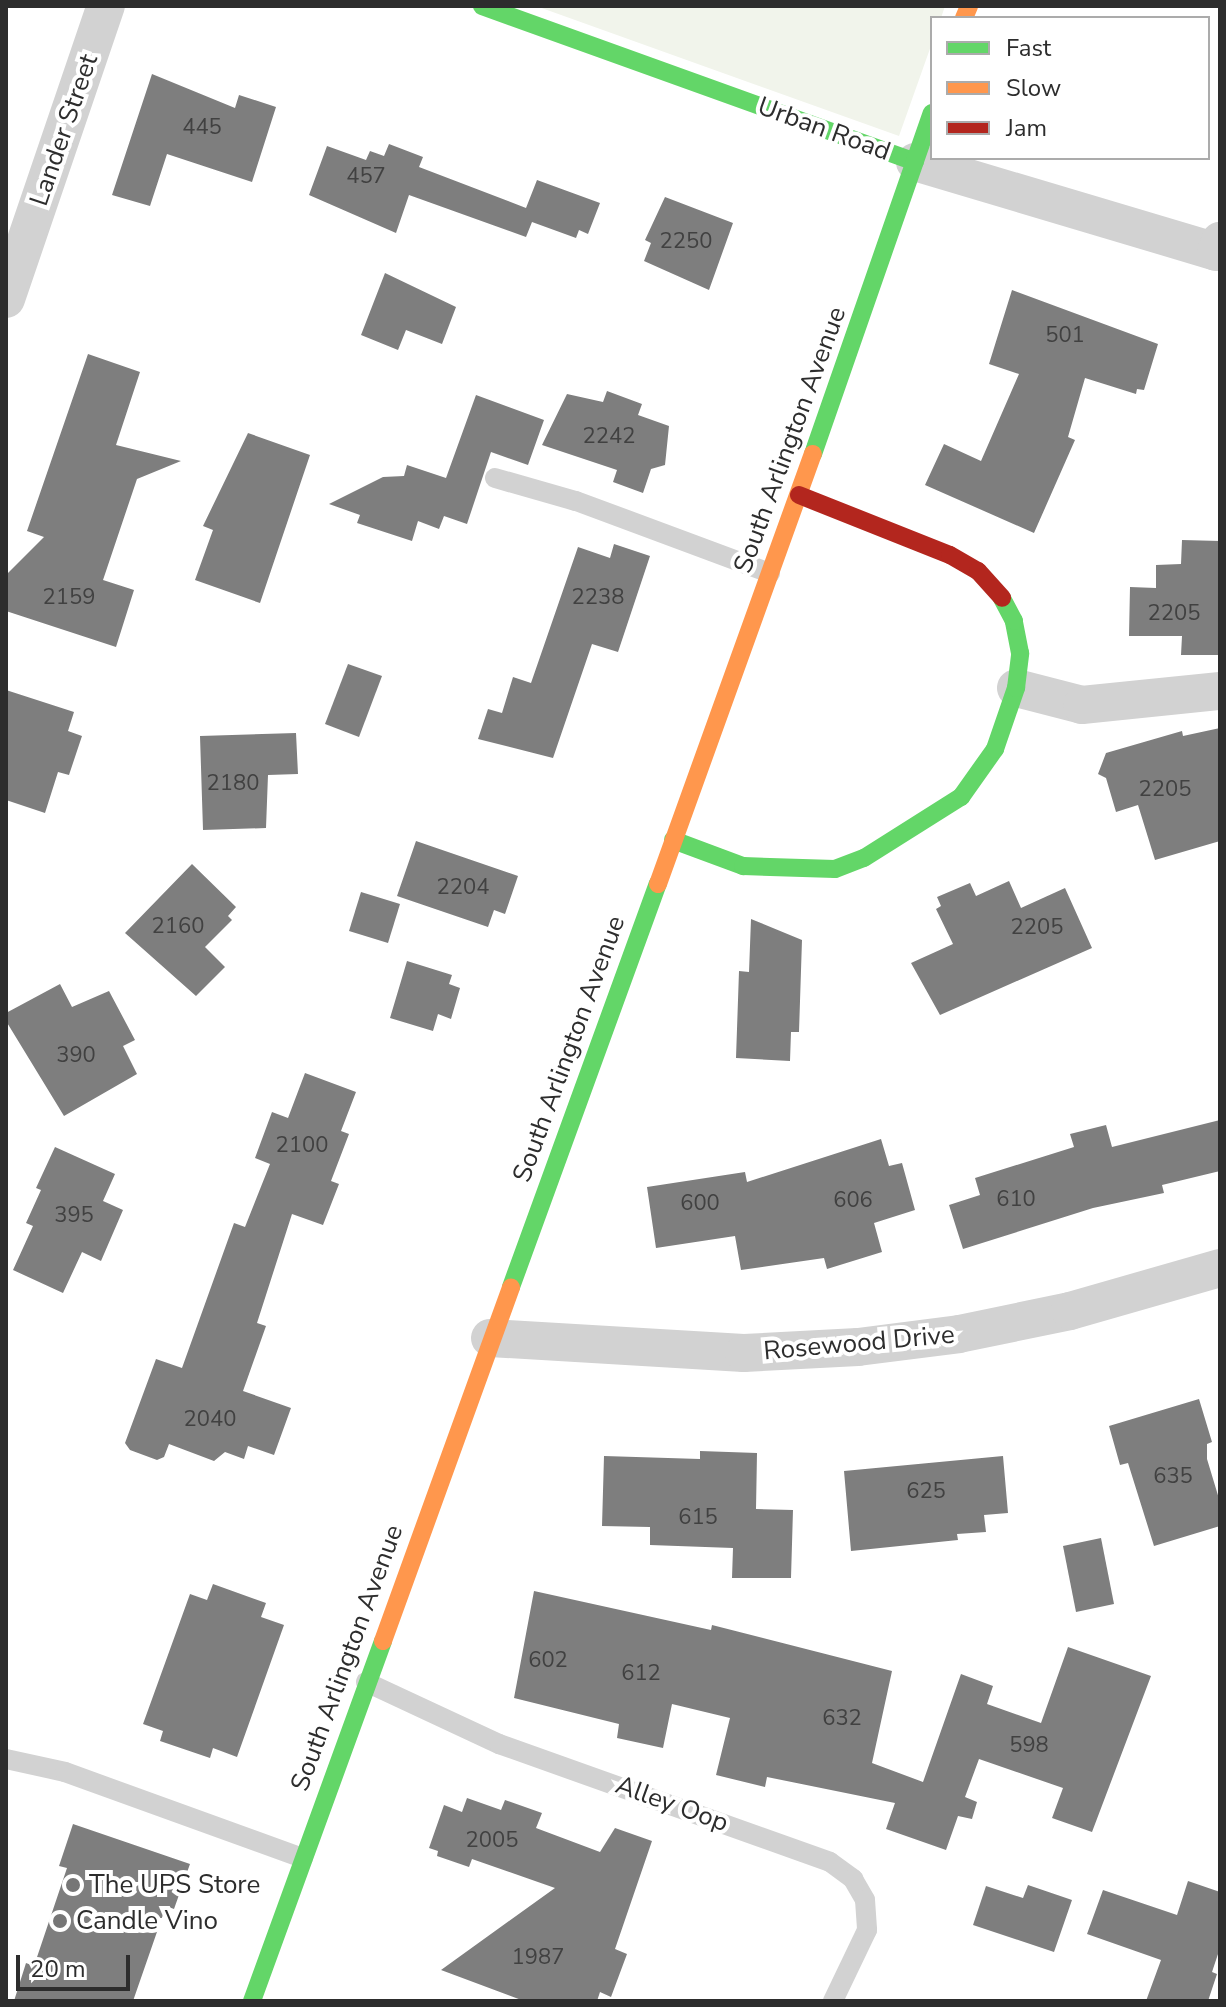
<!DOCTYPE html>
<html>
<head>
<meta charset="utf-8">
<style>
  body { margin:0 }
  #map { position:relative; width:1226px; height:2007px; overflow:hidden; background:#fff; font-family:"Nunito Sans",sans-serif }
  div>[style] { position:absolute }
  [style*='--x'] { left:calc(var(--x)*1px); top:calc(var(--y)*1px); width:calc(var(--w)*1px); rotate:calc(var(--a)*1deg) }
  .green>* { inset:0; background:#f1f4eb }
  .building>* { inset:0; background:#7e7e7e }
  .lane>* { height:20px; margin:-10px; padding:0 10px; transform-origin:10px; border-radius:10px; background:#d2d2d2 }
  .street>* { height:38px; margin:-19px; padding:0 19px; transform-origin:19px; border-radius:19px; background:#d2d2d2 }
  .fast>* { height:18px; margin:-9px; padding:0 9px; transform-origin:9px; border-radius:9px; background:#63d668 }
  .slow>* { height:18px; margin:-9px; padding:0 9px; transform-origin:9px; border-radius:9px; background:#ff974d }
  .jam>* { height:18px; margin:-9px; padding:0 9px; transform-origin:9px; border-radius:9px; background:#b3261e }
  .dots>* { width:22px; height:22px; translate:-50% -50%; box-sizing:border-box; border:4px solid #fff; border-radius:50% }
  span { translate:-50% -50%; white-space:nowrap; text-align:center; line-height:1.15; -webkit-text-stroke:8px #fff; paint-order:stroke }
  .number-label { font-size:22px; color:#414141 }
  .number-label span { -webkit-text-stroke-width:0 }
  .street-label { font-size:26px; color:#2d2d2d }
  .poi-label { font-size:26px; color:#2d2d2d }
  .left { translate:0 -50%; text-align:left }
  .frame { position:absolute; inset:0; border:8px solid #2d2d2d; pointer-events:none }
  .legend { position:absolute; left:930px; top:16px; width:280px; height:144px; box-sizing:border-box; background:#fff; border:2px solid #ababab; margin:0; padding:10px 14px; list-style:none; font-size:24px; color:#2d2d2d }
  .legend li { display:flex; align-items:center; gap:16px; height:40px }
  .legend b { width:40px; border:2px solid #ababab }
  .scale { position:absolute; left:16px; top:1955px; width:114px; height:36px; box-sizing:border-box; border:4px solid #2d2d2d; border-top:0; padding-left:10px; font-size:24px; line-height:28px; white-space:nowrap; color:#2d2d2d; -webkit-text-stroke:6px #fff; paint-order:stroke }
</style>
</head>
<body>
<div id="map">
  <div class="green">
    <div style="clip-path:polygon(536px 6px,945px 6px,941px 18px,932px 18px,932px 43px,899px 136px)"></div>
  </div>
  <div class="building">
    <div style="clip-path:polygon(152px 74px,235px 108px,239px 95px,276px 107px,252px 182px,167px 154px,150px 206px,112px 195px)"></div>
    <div style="clip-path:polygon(389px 144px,423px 157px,419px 167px,526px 208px,537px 180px,600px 203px,588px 234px,579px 230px,576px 238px,532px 222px,526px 237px,409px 195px,396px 233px,309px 195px,327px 146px,366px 160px,370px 151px,384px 156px)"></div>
    <div style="clip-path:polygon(665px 197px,733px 223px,709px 290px,644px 261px,651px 243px,645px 240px)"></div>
    <div style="clip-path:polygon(385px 273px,456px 307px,442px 344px,406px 330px,398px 350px,361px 335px)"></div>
    <div style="clip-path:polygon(1012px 290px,1158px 344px,1144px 390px,1137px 389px,1136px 394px,1085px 378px,1068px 437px,1075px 440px,1034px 533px,925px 485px,944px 444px,981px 461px,1019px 374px,989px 364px)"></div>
    <div style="clip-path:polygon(88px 354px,140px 372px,116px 445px,181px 461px,137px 479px,103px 580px,134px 590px,116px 647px,6px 611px,6px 575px,44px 537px,27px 531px)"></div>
    <div style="clip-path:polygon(607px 391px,642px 404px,638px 415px,669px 426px,665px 465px,651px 469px,643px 493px,613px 482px,617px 470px,542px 445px,567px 394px,603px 402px)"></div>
    <div style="clip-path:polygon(476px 395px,544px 420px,528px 465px,491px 452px,467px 524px,444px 516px,439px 529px,418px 521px,412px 541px,357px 523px,360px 515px,329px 504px,383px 477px,404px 476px,407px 465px,446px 478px)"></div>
    <div style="clip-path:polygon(248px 433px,310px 455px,260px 603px,195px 580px,213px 530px,203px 526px)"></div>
    <div style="clip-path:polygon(1182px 540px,1220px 541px,1220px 655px,1181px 655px,1182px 636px,1129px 636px,1130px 587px,1156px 588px,1156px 565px,1181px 564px)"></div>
    <div style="clip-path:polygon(614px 544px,650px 556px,618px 652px,592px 644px,553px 758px,478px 739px,488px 709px,502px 713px,513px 677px,531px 683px,578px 547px,610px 558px)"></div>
    <div style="clip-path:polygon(348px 664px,382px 676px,359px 737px,325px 724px)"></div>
    <div style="clip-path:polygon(6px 690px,74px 712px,68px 731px,82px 736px,69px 775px,58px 772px,45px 813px,6px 800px)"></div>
    <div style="clip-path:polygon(1220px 728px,1220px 841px,1155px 860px,1138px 805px,1116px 812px,1106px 778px,1098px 774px,1106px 753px,1182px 731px,1183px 736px)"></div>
    <div style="clip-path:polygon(296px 733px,298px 774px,268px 775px,266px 828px,203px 830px,200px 736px)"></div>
    <div style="clip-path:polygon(416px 841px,518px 876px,505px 914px,494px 910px,488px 927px,397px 896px)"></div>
    <div style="clip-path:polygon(192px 864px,236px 907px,228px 916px,232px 920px,205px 947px,225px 967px,196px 996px,125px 933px)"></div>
    <div style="clip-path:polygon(1009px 881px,1021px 908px,1065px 888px,1092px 948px,940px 1015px,911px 963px,953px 944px,936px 909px,941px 906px,937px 897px,970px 883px,976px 896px)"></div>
    <div style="clip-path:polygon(361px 892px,400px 904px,388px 943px,349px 931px)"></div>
    <div style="clip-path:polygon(751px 919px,802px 940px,799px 1032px,791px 1032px,790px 1061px,736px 1058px,739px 971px,749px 972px)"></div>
    <div style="clip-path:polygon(407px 961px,452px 975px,449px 984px,460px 988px,451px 1019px,438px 1014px,433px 1031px,390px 1018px)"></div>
    <div style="clip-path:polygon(60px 984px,72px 1007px,109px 991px,135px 1040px,123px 1046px,137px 1074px,64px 1116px,6px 1021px,6px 1013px)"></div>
    <div style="clip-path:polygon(305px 1073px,356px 1092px,341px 1131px,349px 1134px,331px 1181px,339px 1184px,323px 1225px,292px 1214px,257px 1323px,266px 1326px,243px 1391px,291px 1408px,274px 1455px,248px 1446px,244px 1459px,225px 1452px,214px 1461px,169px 1444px,164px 1457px,157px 1460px,130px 1450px,125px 1443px,156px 1359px,182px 1368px,234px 1223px,245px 1227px,270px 1164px,255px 1158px,272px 1112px,288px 1118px)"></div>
    <div style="clip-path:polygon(1220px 1120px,1220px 1171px,1162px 1185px,1164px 1193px,1093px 1208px,963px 1249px,949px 1205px,980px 1195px,975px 1178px,1074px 1147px,1070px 1134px,1106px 1125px,1112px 1147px)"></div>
    <div style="clip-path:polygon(881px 1139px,889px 1166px,902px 1163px,915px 1210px,874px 1223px,882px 1252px,827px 1269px,824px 1258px,741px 1270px,735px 1236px,656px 1248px,647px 1187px,745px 1172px,747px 1182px)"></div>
    <div style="clip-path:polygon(55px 1147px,115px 1174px,103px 1201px,123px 1210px,101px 1261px,82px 1252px,63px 1293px,13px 1270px,33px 1226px,26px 1223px,41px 1190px,36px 1188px)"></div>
    <div style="clip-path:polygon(1199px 1399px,1212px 1442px,1207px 1444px,1207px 1459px,1220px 1502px,1220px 1526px,1154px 1546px,1128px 1463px,1120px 1465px,1109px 1426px)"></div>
    <div style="clip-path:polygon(700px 1451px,757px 1453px,756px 1509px,793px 1510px,791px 1578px,732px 1578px,733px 1548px,650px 1545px,650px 1527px,602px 1526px,604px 1456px,700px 1459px)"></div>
    <div style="clip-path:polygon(1003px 1456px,1008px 1513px,984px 1515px,986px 1532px,957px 1534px,958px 1540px,851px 1551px,844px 1471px)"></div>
    <div style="clip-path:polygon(1101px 1538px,1114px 1604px,1076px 1612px,1063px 1546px)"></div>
    <div style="clip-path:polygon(213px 1584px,266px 1603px,261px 1617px,284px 1625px,237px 1757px,213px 1748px,210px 1758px,160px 1741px,163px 1731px,143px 1724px,190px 1594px,207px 1600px)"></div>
    <div style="clip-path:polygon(534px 1591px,711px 1630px,712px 1625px,892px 1671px,872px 1763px,923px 1782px,961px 1674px,993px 1686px,987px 1704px,1041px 1723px,1068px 1647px,1151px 1676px,1092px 1832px,1052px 1818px,1063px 1788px,979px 1759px,965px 1797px,977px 1802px,972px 1819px,958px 1816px,946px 1850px,886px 1829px,895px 1803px,767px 1777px,765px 1787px,716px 1775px,730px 1718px,672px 1704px,663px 1748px,617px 1738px,619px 1724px,514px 1698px)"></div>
    <div style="clip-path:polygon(467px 1798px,501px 1810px,505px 1800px,542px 1813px,536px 1828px,600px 1852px,615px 1828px,652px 1841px,615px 1949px,627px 1954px,611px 1997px,600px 1992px,597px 2001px,524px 2001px,441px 1970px,555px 1888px,472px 1859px,469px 1867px,437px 1856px,438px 1851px,429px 1848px,444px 1805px,462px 1812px)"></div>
    <div style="clip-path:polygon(73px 1824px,190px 1864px,174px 1909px,166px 1906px,133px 2001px,14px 2001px,26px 1963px,34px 1966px,67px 1868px,59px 1866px)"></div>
    <div style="clip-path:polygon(1188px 1881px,1220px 1892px,1220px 1948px,1212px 1972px,1217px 1974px,1208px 2001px,1146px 2001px,1161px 1960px,1087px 1934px,1103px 1890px,1177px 1915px)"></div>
    <div style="clip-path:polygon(1028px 1885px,1072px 1900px,1054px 1952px,973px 1925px,986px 1886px,1023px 1898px)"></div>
  </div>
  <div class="lane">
    <div style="--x:495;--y:478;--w:84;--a:15.9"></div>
    <div style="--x:576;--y:501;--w:207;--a:20.4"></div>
    <div style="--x:366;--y:1682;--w:147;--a:25"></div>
    <div style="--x:499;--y:1744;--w:351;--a:19.6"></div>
    <div style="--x:830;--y:1862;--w:29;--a:36"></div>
    <div style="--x:853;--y:1879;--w:24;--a:60"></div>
    <div style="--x:865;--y:1900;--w:30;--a:86"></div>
    <div style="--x:867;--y:1930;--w:79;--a:115.6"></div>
    <div style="--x:6;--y:1759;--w:60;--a:12.4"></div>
    <div style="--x:65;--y:1772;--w:253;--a:19.9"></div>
  </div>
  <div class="street">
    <div style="--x:915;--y:162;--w:314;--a:16.6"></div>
    <div style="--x:1216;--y:252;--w:12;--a:-70"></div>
    <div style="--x:6;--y:299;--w:310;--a:-71.2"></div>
    <div style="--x:1016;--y:688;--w:68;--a:14.4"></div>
    <div style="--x:1082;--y:705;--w:139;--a:-5.8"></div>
    <div style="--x:490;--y:1338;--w:254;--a:3.4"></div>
    <div style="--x:744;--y:1353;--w:114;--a:-3"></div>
    <div style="--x:858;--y:1347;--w:102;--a:-7.3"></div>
    <div style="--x:959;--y:1334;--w:113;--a:-11.7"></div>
    <div style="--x:1070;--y:1311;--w:156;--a:-16"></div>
  </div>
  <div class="fast">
    <div style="--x:482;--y:6;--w:460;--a:19.8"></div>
    <div style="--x:813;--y:454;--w:361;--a:-70.8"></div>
    <div style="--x:673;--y:840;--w:75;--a:20.4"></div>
    <div style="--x:743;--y:866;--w:92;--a:1.9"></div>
    <div style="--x:835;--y:869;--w:31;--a:-21"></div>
    <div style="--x:864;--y:858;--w:115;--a:-32.2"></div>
    <div style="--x:961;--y:797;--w:59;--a:-54.7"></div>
    <div style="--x:995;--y:749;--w:65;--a:-71"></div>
    <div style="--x:1016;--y:688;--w:35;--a:-83"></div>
    <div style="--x:1020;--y:653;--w:33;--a:-101"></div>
    <div style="--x:1014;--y:621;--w:26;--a:-118"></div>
    <div style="--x:511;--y:1287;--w:429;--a:-70"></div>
    <div style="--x:252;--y:2001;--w:383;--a:-70"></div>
  </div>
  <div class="slow">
    <div style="--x:964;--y:18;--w:13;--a:-67"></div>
    <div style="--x:658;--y:884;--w:457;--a:-70.2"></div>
    <div style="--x:383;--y:1641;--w:376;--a:-70.1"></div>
  </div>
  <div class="jam">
    <div style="--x:799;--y:495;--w:162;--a:21.7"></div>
    <div style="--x:950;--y:555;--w:32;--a:30"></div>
    <div style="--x:978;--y:571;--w:36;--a:48"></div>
  </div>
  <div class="dots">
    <div style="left:73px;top:1885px;background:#767676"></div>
    <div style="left:60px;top:1921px;background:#767676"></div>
  </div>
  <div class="number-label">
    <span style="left:202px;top:128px">445</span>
    <span style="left:366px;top:177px">457</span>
    <span style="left:686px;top:242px">2250</span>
    <span style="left:1065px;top:336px">501</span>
    <span style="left:609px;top:437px">2242</span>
    <span style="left:69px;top:598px">2159</span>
    <span style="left:598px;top:598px">2238</span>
    <span style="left:1174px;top:614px">2205</span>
    <span style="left:233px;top:784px">2180</span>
    <span style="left:1165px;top:790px">2205</span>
    <span style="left:463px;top:888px">2204</span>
    <span style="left:178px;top:927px">2160</span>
    <span style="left:1037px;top:928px">2205</span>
    <span style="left:76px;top:1056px">390</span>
    <span style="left:302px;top:1146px">2100</span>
    <span style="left:1016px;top:1200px">610</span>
    <span style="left:853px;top:1201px">606</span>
    <span style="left:700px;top:1204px">600</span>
    <span style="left:74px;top:1216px">395</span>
    <span style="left:210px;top:1420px">2040</span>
    <span style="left:1173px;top:1477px">635</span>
    <span style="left:926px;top:1492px">625</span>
    <span style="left:698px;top:1518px">615</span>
    <span style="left:548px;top:1661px">602</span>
    <span style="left:641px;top:1674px">612</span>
    <span style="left:842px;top:1719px">632</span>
    <span style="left:1029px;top:1746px">598</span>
    <span style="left:492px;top:1841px">2005</span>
    <span style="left:538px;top:1958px">1987</span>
  </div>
  <div class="street-label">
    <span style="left:824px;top:129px;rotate:20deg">Urban Road</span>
    <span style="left:64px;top:130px;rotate:-71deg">Lander Street</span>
    <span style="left:790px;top:440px;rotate:-70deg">South Arlington Avenue</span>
    <span style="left:569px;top:1049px;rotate:-70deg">South Arlington Avenue</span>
    <span style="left:859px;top:1343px;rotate:-5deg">Rosewood Drive</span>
    <span style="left:347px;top:1658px;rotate:-70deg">South Arlington Avenue</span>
    <span style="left:672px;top:1804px;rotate:20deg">Alley Oop</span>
  </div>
  <div class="poi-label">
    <span class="left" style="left:89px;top:1885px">The UPS Store</span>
    <span class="left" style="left:76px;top:1921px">Candle Vino</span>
  </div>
  <div class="frame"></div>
  <ul class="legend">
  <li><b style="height:10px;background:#63d668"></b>Fast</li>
  <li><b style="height:10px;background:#ff974d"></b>Slow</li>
  <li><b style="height:10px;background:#b3261e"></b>Jam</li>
  </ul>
  <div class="scale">20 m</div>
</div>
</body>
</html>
